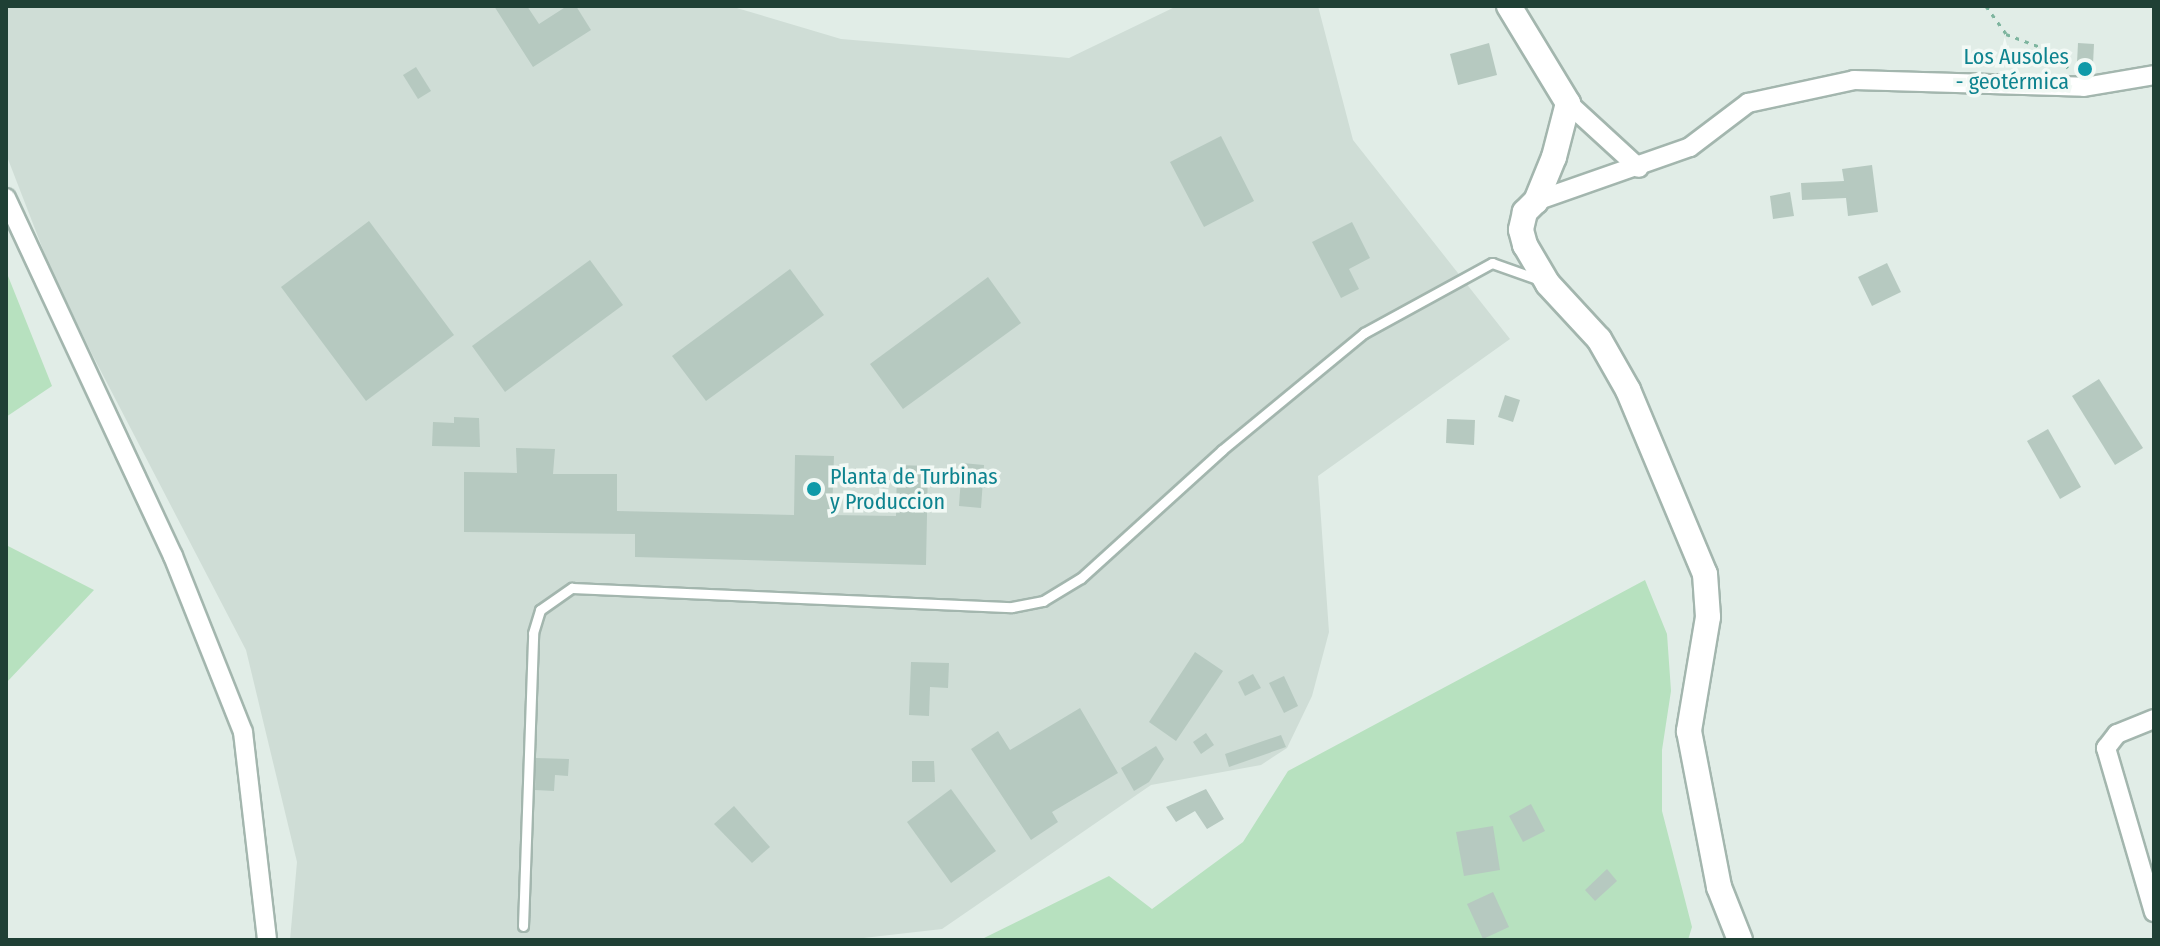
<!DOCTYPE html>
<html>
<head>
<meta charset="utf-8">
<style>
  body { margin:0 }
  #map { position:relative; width:2160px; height:946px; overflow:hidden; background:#e1ede7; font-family:"Fira Sans Condensed",sans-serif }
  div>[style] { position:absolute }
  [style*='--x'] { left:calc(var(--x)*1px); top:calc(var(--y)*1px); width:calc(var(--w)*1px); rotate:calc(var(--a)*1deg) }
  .built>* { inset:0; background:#cfddd6 }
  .green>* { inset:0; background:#b7e1bf }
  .building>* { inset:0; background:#b6c9c0 }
  .path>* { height:3px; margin-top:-1.5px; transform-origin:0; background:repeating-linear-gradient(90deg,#7eb59f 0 4px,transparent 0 10px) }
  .roads { filter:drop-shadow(2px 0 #a3b6ae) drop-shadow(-2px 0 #a3b6ae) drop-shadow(0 2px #a3b6ae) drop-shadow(0 -2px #a3b6ae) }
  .lane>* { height:9px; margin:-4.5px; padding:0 4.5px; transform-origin:4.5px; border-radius:4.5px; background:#fff }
  .street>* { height:18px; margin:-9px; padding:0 9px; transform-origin:9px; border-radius:9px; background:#fff }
  .secondary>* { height:24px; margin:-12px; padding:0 12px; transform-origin:12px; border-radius:12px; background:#fff }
  .dots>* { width:22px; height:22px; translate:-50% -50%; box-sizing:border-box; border:4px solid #f2f9f5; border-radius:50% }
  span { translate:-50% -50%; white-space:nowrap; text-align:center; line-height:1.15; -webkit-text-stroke:7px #f2f9f5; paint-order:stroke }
  .culture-label { font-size:22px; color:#0d838f }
  .right { translate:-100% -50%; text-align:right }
  .left { translate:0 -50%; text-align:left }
  .frame { position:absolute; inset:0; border:8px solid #1f4035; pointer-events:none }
</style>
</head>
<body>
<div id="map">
  <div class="built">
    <div style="clip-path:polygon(6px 6px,730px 6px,841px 39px,1069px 58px,1177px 6px,1318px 6px,1353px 140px,1510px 339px,1318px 476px,1329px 632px,1312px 696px,1287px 748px,1261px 765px,1151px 785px,942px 929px,846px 940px,290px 940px,297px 862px,246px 650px,93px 356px,49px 265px,6px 154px)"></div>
  </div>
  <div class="green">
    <div style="clip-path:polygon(6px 271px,52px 386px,6px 417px)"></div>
    <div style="clip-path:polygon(6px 545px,94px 590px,6px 683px)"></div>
    <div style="clip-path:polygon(1645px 580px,1667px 634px,1671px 691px,1662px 750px,1662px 811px,1692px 927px,1688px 940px,980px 940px,1109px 876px,1152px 909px,1243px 842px,1288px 771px)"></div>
  </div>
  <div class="building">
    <div style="clip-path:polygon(494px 6px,527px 6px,539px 24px,567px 6px,576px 6px,591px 30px,533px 67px)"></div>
    <div style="clip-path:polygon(1489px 43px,1497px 75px,1458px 85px,1450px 54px)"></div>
    <div style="clip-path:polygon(2078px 43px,2094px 44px,2093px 64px,2077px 63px)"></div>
    <div style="clip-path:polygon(416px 67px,431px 91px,418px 99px,403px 75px)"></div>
    <div style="clip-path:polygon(1221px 136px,1254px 201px,1204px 227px,1170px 162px)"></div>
    <div style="clip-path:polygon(1872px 165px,1878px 212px,1848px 216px,1846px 198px,1802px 200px,1801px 183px,1844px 181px,1842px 169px)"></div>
    <div style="clip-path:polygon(1790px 192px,1794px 216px,1773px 219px,1770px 196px)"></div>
    <div style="clip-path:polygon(369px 221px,454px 335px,366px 401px,281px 287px)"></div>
    <div style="clip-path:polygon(1352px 222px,1370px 258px,1349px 269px,1359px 289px,1341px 298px,1312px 242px)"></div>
    <div style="clip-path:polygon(590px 260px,623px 305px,505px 392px,472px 346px)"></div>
    <div style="clip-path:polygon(1887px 263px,1901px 292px,1872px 306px,1858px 277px)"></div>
    <div style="clip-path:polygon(790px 269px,824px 315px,706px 401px,672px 356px)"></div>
    <div style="clip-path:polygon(988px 277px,1021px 323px,903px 409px,870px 364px)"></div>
    <div style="clip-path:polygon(2099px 379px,2143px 448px,2115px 465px,2072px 396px)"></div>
    <div style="clip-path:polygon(1505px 395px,1520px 400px,1513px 422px,1498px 417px)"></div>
    <div style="clip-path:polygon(454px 417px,479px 418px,480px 447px,432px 446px,433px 422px,454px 423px)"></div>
    <div style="clip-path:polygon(1447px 419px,1475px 420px,1474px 445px,1446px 443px)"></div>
    <div style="clip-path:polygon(2048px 429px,2081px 487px,2060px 499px,2027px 441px)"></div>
    <div style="clip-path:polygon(516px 448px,555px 449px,553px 474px,617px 474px,617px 511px,794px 515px,795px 455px,834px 456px,832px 515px,896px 516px,897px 465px,928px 466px,926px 565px,635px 557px,635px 534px,464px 532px,464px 472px,517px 473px)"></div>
    <div style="clip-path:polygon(962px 463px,984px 465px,981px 508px,959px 506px)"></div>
    <div style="clip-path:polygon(1195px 652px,1223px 671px,1176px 741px,1149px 722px)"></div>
    <div style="clip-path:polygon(911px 662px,949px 663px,948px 688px,930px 687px,929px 716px,909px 715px)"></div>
    <div style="clip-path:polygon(1253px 674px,1261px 688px,1245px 696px,1238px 682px)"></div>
    <div style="clip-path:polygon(1284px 676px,1298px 706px,1284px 713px,1269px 683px)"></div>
    <div style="clip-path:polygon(1080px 708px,1118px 773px,1052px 812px,1058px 822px,1031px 840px,971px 749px,998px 731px,1010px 750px)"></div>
    <div style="clip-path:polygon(1206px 733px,1214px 745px,1201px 754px,1193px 742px)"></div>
    <div style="clip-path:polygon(1281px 735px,1286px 747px,1229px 767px,1225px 754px)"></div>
    <div style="clip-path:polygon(1156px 746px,1164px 759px,1149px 782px,1134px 791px,1121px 768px)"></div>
    <div style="clip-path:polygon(536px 758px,569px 759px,568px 776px,555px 775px,554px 791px,535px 790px)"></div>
    <div style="clip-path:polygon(912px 761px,934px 761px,935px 782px,912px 782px)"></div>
    <div style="clip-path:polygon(951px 789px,996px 851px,951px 883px,907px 822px)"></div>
    <div style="clip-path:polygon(1206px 789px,1224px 819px,1207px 829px,1195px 811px,1176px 822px,1166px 807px)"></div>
    <div style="clip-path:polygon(1531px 804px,1545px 831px,1523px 842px,1509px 816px)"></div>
    <div style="clip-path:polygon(734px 806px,770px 847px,752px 863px,714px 824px)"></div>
    <div style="clip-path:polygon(1493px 826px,1500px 870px,1464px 876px,1456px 832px)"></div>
    <div style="clip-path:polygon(1607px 869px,1617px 881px,1595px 901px,1585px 890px)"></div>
    <div style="clip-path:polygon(1493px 892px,1509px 927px,1483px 939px,1467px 904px)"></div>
  </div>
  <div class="path">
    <div style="--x:1986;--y:6;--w:34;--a:54"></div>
    <div style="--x:2006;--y:34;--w:51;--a:20.6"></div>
    <div style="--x:2054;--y:52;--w:21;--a:49"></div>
  </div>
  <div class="roads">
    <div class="lane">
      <div style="--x:523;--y:926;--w:293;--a:-88"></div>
      <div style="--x:533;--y:633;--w:24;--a:-73"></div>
      <div style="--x:540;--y:610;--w:39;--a:-35"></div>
      <div style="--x:572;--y:588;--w:440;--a:2.5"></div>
      <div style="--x:1012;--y:607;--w:32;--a:-11"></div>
      <div style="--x:1043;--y:601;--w:44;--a:-31.2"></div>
      <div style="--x:1081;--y:578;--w:190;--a:-42.2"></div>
      <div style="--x:1222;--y:450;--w:184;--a:-39.5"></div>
      <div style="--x:1364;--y:333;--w:146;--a:-28.7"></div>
      <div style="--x:1492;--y:263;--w:48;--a:19.6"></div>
    </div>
    <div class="street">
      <div style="--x:1568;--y:103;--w:96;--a:42.5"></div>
      <div style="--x:6;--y:198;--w:395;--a:65"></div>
      <div style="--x:173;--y:556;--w:189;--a:68.3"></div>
      <div style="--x:243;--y:732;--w:209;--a:83.4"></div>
      <div style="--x:1536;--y:201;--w:163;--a:-19.3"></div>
      <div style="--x:1690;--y:147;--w:73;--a:-37.2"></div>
      <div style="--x:1748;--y:103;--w:108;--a:-12.2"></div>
      <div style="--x:1854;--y:80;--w:230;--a:1.7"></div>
      <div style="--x:2084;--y:87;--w:71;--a:-9.7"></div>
      <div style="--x:2154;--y:719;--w:40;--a:158"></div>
      <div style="--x:2117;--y:734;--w:18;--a:128"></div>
      <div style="--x:2106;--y:748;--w:171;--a:73.7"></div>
    </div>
    <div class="secondary">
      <div style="--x:1509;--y:6;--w:114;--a:58.7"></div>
      <div style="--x:1568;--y:103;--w:56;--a:104.5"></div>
      <div style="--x:1554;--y:157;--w:48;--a:112.2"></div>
      <div style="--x:1536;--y:201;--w:16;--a:135"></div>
      <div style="--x:1525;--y:212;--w:18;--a:103"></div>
      <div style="--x:1521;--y:230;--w:16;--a:75"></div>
      <div style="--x:1525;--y:245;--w:45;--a:59.5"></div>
      <div style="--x:1548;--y:284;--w:75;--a:47.2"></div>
      <div style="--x:1599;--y:339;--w:59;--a:60.4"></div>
      <div style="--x:1628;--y:390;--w:199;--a:67.3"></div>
      <div style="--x:1705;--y:574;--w:43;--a:86"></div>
      <div style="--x:1708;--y:617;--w:116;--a:99.5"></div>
      <div style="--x:1689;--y:731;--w:159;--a:79.1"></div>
      <div style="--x:1719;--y:887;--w:57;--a:68.4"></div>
    </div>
  </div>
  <div class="dots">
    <div style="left:2085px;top:69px;background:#0f9aa8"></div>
    <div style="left:814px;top:489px;background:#0f9aa8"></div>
  </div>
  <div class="culture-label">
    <span class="right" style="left:2069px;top:69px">Los Ausoles<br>- geotérmica</span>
    <span class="left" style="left:830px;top:489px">Planta de Turbinas<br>y Produccion</span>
  </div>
  <div class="frame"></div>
</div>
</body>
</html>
